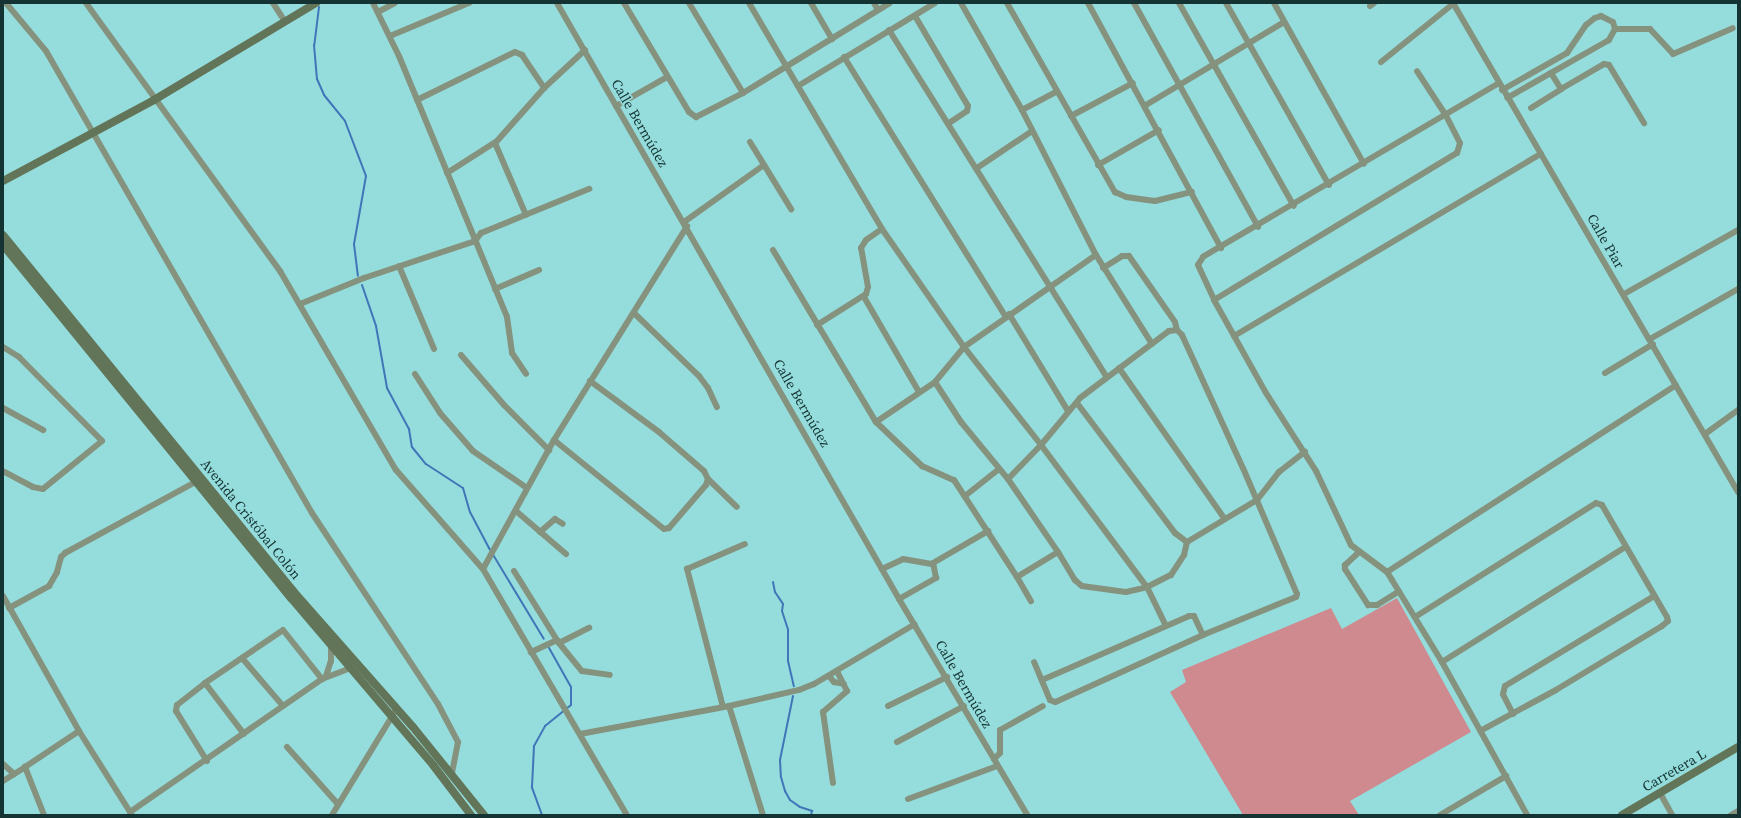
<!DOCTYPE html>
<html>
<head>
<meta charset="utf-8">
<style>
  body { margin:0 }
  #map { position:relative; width:1741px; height:818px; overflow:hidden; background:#95dddc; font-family:"Source Serif 4",serif }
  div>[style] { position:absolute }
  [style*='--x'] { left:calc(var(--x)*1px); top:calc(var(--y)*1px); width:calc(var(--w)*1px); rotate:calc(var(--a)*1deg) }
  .green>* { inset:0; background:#ce8a8f }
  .stream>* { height:2px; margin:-1px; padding:0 1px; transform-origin:1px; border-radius:1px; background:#4076b8 }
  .street>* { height:6px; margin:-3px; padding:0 3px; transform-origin:3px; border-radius:3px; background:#85927e }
  .secondary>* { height:8px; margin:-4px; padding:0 4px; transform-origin:4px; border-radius:4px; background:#627558 }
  span { translate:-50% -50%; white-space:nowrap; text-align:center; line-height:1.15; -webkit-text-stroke:3px #95dddc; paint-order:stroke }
  .street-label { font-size:14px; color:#143332 }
  .frame { position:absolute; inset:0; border:4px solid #143332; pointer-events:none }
</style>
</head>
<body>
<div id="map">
  <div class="green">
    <div style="clip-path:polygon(1397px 598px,1471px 732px,1350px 801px,1359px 815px,1243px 815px,1170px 692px,1186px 682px,1182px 670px,1331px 608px,1342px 629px)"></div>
  </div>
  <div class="stream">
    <div style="--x:319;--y:7;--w:38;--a:97"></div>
    <div style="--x:314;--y:45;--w:34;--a:85"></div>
    <div style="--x:317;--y:79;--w:17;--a:66"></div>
    <div style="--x:324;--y:95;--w:33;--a:51"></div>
    <div style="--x:345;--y:121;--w:59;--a:69.1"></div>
    <div style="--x:366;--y:176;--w:69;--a:100"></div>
    <div style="--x:354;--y:244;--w:32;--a:83"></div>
    <div style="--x:362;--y:285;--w:43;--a:71.1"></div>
    <div style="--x:376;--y:326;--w:63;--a:79.9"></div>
    <div style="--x:387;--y:388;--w:47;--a:61.8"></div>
    <div style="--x:409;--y:429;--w:18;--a:81"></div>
    <div style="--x:412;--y:447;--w:22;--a:51"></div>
    <div style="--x:426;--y:464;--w:44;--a:33"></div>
    <div style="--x:463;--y:488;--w:25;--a:74"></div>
    <div style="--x:470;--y:512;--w:41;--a:62.2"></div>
    <div style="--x:489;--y:548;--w:106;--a:58.9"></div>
    <div style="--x:773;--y:582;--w:10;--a:79"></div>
    <div style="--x:775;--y:592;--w:14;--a:56"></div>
    <div style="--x:783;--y:604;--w:7;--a:98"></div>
    <div style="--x:782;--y:611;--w:20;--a:72"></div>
    <div style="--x:788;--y:630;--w:31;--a:90"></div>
    <div style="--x:788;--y:661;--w:26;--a:77"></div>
    <div style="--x:793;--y:696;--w:65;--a:101.5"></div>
    <div style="--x:780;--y:760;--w:17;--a:87"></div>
    <div style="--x:781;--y:777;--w:15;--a:74"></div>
    <div style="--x:785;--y:791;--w:10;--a:61"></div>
    <div style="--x:790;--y:800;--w:12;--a:35"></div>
    <div style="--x:800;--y:807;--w:13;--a:18"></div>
    <div style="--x:812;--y:811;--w:4;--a:104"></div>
    <div style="--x:542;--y:815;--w:30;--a:-110"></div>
    <div style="--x:532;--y:787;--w:41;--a:-87.2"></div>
    <div style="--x:534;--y:746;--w:23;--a:-61"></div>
    <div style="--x:545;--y:726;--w:33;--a:-39"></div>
    <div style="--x:571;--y:705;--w:18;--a:-90"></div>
    <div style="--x:571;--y:687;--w:45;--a:-119.4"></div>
  </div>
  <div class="street">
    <div style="--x:6;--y:3;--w:62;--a:50.2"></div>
    <div style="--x:46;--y:51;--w:533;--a:60.07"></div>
    <div style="--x:312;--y:513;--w:229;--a:56.6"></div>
    <div style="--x:438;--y:704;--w:43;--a:62.2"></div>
    <div style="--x:458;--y:742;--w:32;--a:101"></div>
    <div style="--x:86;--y:3;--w:331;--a:54.1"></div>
    <div style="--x:280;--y:271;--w:230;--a:59.8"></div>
    <div style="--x:396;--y:470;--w:132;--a:48.7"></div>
    <div style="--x:483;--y:569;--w:285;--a:59.7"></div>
    <div style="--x:273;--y:3;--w:20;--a:57"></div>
    <div style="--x:373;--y:3;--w:59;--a:63.9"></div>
    <div style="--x:399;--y:56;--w:282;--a:67.5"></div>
    <div style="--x:507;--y:317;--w:36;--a:82"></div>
    <div style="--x:512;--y:353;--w:25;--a:56"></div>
    <div style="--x:557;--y:3;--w:687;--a:60.15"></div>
    <div style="--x:899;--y:599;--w:251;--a:59.3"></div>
    <div style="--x:624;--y:3;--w:127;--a:59.2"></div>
    <div style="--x:689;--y:112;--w:9;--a:36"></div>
    <div style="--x:696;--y:117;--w:53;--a:-27.1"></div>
    <div style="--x:743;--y:93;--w:172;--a:-31.5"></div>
    <div style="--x:689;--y:3;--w:105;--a:59"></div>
    <div style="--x:749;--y:3;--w:262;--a:59.5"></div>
    <div style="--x:882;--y:229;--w:144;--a:55.2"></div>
    <div style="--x:964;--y:347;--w:125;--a:51.8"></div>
    <div style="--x:1041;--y:445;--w:177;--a:53.3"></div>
    <div style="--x:1147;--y:587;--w:27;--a:-27"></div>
    <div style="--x:1171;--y:575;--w:24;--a:-57"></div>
    <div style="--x:1184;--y:555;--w:13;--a:-77"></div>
    <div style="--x:1187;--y:542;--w:82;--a:-31"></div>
    <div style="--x:1257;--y:500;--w:36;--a:-52"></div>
    <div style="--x:1279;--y:472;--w:33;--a:-38"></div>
    <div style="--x:811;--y:3;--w:42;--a:59.7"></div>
    <div style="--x:874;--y:3;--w:8;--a:60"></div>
    <div style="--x:961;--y:3;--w:123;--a:60.3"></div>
    <div style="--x:1022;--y:110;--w:163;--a:63"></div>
    <div style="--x:1096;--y:255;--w:105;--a:57.8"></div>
    <div style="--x:1007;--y:3;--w:218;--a:60.3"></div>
    <div style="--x:1115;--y:192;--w:12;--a:24"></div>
    <div style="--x:1126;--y:197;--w:29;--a:8"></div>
    <div style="--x:1155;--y:201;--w:38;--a:-14"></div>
    <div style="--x:1088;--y:3;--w:279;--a:61.5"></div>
    <div style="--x:1134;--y:3;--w:256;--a:61"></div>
    <div style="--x:1179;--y:3;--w:233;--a:60.5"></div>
    <div style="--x:1226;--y:3;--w:209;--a:60.5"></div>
    <div style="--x:1274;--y:3;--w:184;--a:60.8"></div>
    <div style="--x:1453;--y:3;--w:566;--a:59.77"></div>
    <div style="--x:1370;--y:6;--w:5;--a:-37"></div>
    <div style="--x:378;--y:12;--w:19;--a:-28"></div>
    <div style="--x:915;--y:16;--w:104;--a:59.5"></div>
    <div style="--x:968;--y:106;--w:5;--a:101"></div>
    <div style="--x:967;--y:111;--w:22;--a:146"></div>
    <div style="--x:1615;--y:29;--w:35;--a:0"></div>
    <div style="--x:1650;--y:29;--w:34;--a:47"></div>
    <div style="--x:1673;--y:54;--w:65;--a:-23.4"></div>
    <div style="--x:889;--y:30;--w:410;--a:57.9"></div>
    <div style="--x:390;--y:36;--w:86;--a:-22.7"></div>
    <div style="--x:844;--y:57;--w:306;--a:58.1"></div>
    <div style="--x:1381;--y:62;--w:92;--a:-38.9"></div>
    <div style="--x:1499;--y:83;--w:343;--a:149.6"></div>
    <div style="--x:1203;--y:257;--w:9;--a:122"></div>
    <div style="--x:1198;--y:265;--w:38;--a:65"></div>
    <div style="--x:1214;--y:300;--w:107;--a:60.8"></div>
    <div style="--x:1266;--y:393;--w:93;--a:57.3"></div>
    <div style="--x:1316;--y:471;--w:82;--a:64.7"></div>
    <div style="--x:1351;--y:545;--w:45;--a:36.9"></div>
    <div style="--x:1387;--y:572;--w:9;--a:58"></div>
    <div style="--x:1392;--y:580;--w:96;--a:58.6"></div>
    <div style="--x:1442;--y:662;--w:175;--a:60.9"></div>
    <div style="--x:798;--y:86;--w:160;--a:-31.2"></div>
    <div style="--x:1561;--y:89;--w:50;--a:-30.2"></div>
    <div style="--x:1604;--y:64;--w:5;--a:11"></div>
    <div style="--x:1609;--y:65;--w:68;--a:58.9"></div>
    <div style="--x:1502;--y:90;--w:75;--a:-29.6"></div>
    <div style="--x:1567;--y:53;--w:34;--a:-56"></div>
    <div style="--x:1586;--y:25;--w:11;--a:-38"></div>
    <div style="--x:1595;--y:18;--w:6;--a:-18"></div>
    <div style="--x:1601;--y:16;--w:13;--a:27"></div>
    <div style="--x:1613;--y:22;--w:7;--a:74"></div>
    <div style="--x:1615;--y:29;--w:13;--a:119"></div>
    <div style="--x:1609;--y:40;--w:117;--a:150.4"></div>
    <div style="--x:417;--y:100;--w:109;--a:-26.1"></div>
    <div style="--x:515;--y:52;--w:8;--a:23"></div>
    <div style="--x:522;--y:55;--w:40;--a:56"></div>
    <div style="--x:1146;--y:105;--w:161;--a:-31"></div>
    <div style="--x:616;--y:106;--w:59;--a:-29.6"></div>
    <div style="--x:1531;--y:108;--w:36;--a:-32"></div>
    <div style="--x:1561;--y:89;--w:19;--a:-122"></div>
    <div style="--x:1022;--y:110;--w:38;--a:-28"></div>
    <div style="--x:1071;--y:116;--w:70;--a:-28"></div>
    <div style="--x:750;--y:142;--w:79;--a:58.5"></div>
    <div style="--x:495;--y:143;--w:78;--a:66.7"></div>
    <div style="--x:1098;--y:165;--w:70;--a:-29.8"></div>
    <div style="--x:977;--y:168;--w:66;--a:-33.9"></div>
    <div style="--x:447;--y:173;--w:59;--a:-32.6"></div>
    <div style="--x:497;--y:141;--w:71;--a:-48.4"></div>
    <div style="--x:544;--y:88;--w:56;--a:-42.8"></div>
    <div style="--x:684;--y:222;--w:98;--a:-35.5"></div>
    <div style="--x:773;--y:250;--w:200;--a:59.1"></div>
    <div style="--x:876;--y:422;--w:64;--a:43.7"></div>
    <div style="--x:922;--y:466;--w:35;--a:24"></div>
    <div style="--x:954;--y:480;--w:116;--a:57"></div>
    <div style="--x:1017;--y:577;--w:48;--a:-31.4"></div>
    <div style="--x:1058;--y:552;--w:33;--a:59"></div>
    <div style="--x:1075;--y:580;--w:9;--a:41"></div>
    <div style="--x:1082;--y:586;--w:44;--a:7.8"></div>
    <div style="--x:1126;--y:592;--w:22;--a:-13"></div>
    <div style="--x:1147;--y:587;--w:43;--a:64"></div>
    <div style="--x:399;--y:266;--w:90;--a:67.1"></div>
    <div style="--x:1103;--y:268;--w:22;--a:-32"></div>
    <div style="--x:1122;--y:256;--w:7;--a:0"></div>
    <div style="--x:1129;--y:256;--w:80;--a:55.1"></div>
    <div style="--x:1175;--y:322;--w:8;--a:76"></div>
    <div style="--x:495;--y:289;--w:48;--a:-23.4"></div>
    <div style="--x:1624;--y:294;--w:131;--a:-29.3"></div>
    <div style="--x:864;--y:297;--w:110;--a:59.9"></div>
    <div style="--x:1214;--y:300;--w:284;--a:-31.2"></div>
    <div style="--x:1457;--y:153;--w:10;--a:-73"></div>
    <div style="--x:1460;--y:143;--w:33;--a:-117"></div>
    <div style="--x:1445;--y:114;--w:51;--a:-123.1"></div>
    <div style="--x:300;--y:304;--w:69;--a:-22.1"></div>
    <div style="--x:364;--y:278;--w:117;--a:-18.4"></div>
    <div style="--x:475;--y:241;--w:10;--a:-53"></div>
    <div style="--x:481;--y:233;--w:117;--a:-22.2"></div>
    <div style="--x:634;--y:313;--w:91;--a:44.1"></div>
    <div style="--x:699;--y:376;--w:15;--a:53"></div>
    <div style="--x:708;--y:388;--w:21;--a:65"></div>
    <div style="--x:1009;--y:314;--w:114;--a:58.7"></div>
    <div style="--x:817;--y:325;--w:58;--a:-32.3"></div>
    <div style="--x:866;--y:294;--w:7;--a:-74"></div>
    <div style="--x:868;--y:287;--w:40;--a:-100"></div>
    <div style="--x:861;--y:248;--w:9;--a:-58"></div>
    <div style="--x:866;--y:240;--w:19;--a:-35"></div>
    <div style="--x:1234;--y:336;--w:357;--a:-30.7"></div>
    <div style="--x:1650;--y:339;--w:101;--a:-29.6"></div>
    <div style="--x:3;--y:347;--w:19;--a:32"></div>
    <div style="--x:19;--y:357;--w:118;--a:45.3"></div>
    <div style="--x:102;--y:441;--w:76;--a:140.9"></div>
    <div style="--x:43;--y:489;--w:10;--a:-169"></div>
    <div style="--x:33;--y:487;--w:34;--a:-152"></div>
    <div style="--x:461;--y:355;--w:66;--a:49.3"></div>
    <div style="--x:504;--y:405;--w:64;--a:45"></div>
    <div style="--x:1119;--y:368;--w:183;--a:55"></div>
    <div style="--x:1605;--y:373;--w:56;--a:-31.1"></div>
    <div style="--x:415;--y:374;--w:46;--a:57.3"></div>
    <div style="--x:440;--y:413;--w:50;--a:49"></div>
    <div style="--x:473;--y:451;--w:65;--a:34.4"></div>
    <div style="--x:935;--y:382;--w:48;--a:57"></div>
    <div style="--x:961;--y:422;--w:74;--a:50.5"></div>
    <div style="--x:1008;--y:479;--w:88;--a:55.6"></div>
    <div style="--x:1077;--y:403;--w:163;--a:53"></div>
    <div style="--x:1175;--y:533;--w:15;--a:37"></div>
    <div style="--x:3;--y:408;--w:46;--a:28.8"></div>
    <div style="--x:876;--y:422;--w:71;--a:-34.1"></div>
    <div style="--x:935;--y:382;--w:45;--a:-50.4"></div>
    <div style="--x:964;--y:347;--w:161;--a:-34.9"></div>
    <div style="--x:1705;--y:434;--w:41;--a:-36"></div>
    <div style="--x:554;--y:440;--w:141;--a:39"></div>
    <div style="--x:664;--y:529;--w:5;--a:-11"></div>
    <div style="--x:669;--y:528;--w:57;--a:-49.3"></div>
    <div style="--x:706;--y:485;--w:6;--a:-72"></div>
    <div style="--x:708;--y:479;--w:9;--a:-117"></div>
    <div style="--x:704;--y:471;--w:60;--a:-139.1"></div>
    <div style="--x:659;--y:432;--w:86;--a:-143.5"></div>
    <div style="--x:708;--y:479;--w:40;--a:44"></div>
    <div style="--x:1008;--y:479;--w:47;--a:-45.9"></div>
    <div style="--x:1041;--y:445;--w:61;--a:-50.3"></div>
    <div style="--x:1080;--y:398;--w:111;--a:-37"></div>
    <div style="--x:1169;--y:331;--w:8;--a:-7"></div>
    <div style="--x:1177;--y:330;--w:7;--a:45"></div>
    <div style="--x:1182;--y:335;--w:146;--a:65.4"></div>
    <div style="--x:1243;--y:468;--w:137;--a:66.8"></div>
    <div style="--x:1297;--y:594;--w:3;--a:108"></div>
    <div style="--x:1296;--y:597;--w:100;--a:157.8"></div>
    <div style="--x:1203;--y:635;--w:162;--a:155.6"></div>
    <div style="--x:1055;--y:702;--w:5;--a:-158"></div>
    <div style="--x:1050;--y:700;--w:41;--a:-112.8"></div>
    <div style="--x:965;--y:496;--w:43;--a:-38.5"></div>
    <div style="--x:516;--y:511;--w:66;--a:40.7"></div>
    <div style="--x:540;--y:532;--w:20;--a:-41"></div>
    <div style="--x:555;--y:519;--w:9;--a:32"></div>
    <div style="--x:1358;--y:553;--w:18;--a:137"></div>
    <div style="--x:1345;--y:565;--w:4;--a:90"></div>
    <div style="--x:1345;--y:569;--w:43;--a:57.4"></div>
    <div style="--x:1368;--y:605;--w:9;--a:0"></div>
    <div style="--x:1377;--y:605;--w:26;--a:-32"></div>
    <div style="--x:483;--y:569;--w:147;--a:-61.2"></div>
    <div style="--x:554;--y:440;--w:252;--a:-58.1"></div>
    <div style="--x:882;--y:569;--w:23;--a:-25"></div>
    <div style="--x:903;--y:559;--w:29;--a:10"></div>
    <div style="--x:514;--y:571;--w:81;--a:58.1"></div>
    <div style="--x:557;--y:640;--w:29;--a:155"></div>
    <div style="--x:1387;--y:572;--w:344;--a:-32.9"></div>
    <div style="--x:1017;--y:577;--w:28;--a:60"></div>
    <div style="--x:3;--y:596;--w:155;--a:60.6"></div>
    <div style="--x:79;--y:731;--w:99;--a:57.8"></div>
    <div style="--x:899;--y:599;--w:43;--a:-29.6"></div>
    <div style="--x:936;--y:578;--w:15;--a:-101"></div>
    <div style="--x:933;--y:563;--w:64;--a:-30.2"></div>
    <div style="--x:9;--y:608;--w:46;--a:-28.8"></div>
    <div style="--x:49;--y:586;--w:16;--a:-60"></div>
    <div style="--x:57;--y:572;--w:16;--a:-75"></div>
    <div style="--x:61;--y:557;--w:6;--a:-45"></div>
    <div style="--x:65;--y:553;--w:153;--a:-28.6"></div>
    <div style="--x:1415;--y:617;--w:214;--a:-32.2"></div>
    <div style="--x:1596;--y:503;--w:6;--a:18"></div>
    <div style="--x:1602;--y:505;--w:129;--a:59.9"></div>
    <div style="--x:1667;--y:617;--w:4;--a:76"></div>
    <div style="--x:1668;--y:621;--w:8;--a:140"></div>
    <div style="--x:1662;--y:626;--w:124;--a:148.9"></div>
    <div style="--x:1556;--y:690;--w:86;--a:151.7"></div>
    <div style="--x:558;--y:641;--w:2;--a:63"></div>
    <div style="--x:559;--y:643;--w:34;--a:-27"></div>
    <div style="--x:559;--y:643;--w:36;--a:51"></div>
    <div style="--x:582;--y:671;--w:28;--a:8"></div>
    <div style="--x:242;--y:658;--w:63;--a:49.5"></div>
    <div style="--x:1442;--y:662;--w:216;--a:-32.1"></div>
    <div style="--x:326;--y:676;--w:16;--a:-72"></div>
    <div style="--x:331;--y:661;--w:16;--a:-90"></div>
    <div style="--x:829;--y:676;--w:8;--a:50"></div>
    <div style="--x:834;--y:682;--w:10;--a:11"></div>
    <div style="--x:1042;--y:680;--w:160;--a:-23.5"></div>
    <div style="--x:1189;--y:616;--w:5;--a:0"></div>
    <div style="--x:1194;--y:616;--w:21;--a:65"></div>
    <div style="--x:205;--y:683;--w:64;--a:52.6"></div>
    <div style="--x:729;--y:706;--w:114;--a:72.7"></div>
    <div style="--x:888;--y:706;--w:66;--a:-26.2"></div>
    <div style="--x:723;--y:707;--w:143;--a:-104.6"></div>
    <div style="--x:687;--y:569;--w:63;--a:-23.3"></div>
    <div style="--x:1513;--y:714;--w:22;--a:-117"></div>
    <div style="--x:1503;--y:694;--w:8;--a:-76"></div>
    <div style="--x:1505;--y:686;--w:174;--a:-31.1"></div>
    <div style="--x:580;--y:734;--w:152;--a:-10.6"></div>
    <div style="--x:729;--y:706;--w:72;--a:-12.9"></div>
    <div style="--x:799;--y:690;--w:16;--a:-22"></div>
    <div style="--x:814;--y:684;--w:117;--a:-30.7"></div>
    <div style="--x:897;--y:742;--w:76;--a:-28.2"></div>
    <div style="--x:287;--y:747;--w:76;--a:48.2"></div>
    <div style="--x:994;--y:759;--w:8;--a:-45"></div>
    <div style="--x:1000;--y:753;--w:23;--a:-90"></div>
    <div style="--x:1000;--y:730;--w:49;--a:-29.2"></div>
    <div style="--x:207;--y:761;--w:59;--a:-121.8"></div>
    <div style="--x:176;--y:711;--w:6;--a:-81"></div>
    <div style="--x:177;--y:705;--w:36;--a:-38"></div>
    <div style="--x:205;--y:683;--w:94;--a:-34.2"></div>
    <div style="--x:283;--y:630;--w:63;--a:51.5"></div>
    <div style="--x:3;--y:764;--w:15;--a:42"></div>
    <div style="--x:3;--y:781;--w:26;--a:-32"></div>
    <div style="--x:833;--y:783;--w:72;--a:-98"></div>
    <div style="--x:823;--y:712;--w:32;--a:-41"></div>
    <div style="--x:847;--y:691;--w:22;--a:-117"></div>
    <div style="--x:1660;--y:793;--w:25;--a:61"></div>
    <div style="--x:908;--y:799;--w:95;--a:-20.3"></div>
    <div style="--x:130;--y:812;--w:234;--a:-34.7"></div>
    <div style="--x:322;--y:679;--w:30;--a:-21"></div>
    <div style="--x:44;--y:815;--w:52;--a:-111.6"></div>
    <div style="--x:25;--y:767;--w:65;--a:-33.7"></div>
    <div style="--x:332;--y:815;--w:125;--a:-58.7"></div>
    <div style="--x:1440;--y:815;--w:77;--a:-30.6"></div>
    <div style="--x:1731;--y:815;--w:8;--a:-30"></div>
  </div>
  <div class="secondary">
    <div style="--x:3;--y:181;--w:171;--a:-28.2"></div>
    <div style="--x:154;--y:100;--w:189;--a:-30.9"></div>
    <div style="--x:3;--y:235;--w:459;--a:50.8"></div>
    <div style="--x:293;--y:591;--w:181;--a:48.6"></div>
    <div style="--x:413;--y:727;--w:113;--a:51.1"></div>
    <div style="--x:3;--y:245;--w:456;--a:50.8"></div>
    <div style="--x:291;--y:598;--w:219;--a:49.6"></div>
    <div style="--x:433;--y:765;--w:63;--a:52.8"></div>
    <div style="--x:1622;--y:815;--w:134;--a:-30.4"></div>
  </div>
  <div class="street-label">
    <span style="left:640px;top:123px;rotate:60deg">Calle Bermúdez</span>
    <span style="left:1606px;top:241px;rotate:60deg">Calle Piar</span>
    <span style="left:802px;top:403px;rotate:60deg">Calle Bermúdez</span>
    <span style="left:251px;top:519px;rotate:51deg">Avenida Cristóbal Colón</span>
    <span style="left:964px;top:684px;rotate:60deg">Calle Bermúdez</span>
    <span style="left:1674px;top:770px;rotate:-30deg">Carretera L</span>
  </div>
  <div class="frame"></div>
</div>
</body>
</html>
